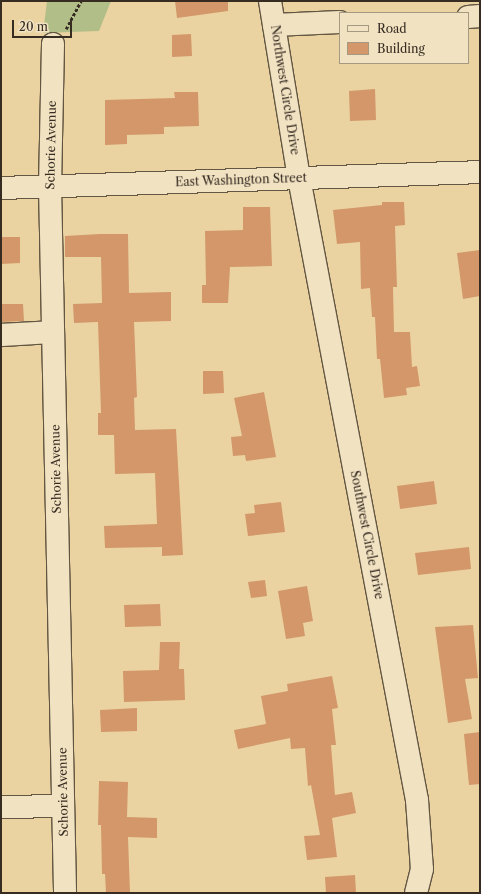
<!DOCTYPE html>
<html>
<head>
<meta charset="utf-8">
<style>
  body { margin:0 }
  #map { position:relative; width:481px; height:894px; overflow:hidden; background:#ead3a1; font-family:"Libre Caslon Text",serif }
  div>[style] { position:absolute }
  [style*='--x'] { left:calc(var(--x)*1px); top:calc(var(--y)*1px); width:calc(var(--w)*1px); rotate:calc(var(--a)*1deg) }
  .green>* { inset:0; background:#b2be88 }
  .building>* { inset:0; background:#d3976a }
  .path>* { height:2.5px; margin-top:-1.25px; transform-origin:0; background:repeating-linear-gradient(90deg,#362c22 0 3px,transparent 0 5px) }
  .roads { filter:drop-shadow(1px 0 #635642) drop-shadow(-1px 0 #635642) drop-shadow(0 1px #635642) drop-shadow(0 -1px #635642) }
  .minor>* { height:22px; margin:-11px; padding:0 11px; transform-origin:11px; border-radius:11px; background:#f1e2c2 }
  span { translate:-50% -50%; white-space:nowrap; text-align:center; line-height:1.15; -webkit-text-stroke:3.5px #f1e2c2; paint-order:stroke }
  .street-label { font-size:12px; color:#362c22 }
  .frame { position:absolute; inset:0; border:2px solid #362c22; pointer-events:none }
  .legend { position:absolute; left:339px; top:12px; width:130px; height:52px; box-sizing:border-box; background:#f1e2c2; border:1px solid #a69982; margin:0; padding:5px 7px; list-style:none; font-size:12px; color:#362c22 }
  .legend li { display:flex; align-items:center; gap:8px; height:20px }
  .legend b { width:20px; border:1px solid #a69982 }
  .scale { position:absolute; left:12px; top:20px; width:60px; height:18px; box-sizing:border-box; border:2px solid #362c22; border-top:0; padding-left:5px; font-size:12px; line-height:14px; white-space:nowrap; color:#362c22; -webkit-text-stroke:3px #f1e2c2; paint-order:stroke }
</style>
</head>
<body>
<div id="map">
  <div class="green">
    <div style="clip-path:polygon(47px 1px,111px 1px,99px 31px,43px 33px)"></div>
  </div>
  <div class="building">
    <div style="clip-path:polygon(175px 1px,228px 1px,228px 11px,177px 18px)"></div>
    <div style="clip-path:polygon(191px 34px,192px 56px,172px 57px,172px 35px)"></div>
    <div style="clip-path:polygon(375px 89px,376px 120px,350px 121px,349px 91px)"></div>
    <div style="clip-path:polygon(174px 92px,198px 92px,199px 126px,164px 127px,164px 134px,127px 135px,127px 144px,105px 145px,105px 100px,175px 98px)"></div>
    <div style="clip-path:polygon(382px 202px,404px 202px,405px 225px,395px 226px,397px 287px,393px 287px,394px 332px,410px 332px,412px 367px,417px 366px,420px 386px,406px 388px,407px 395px,384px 398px,380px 359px,377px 359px,375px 317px,372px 317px,370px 288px,361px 289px,360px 242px,337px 244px,333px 210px,382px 205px)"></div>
    <div style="clip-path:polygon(243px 207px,270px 207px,272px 266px,230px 267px,228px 303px,202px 303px,202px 285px,206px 285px,205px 231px,243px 230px)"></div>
    <div style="clip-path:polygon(100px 234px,128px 234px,129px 293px,171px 292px,171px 321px,134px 322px,137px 397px,134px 398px,135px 430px,176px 429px,183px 555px,162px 556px,162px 547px,105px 548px,104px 526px,157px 524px,155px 473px,115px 474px,114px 435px,98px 435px,98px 413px,101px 413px,98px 322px,74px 323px,73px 304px,102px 303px,101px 257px,65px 257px,65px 236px)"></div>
    <div style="clip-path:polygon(1px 237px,20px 237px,20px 263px,1px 264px)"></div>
    <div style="clip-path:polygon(480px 250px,480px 296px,463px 299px,457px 253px)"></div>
    <div style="clip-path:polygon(1px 304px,23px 304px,24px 321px,1px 322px)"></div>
    <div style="clip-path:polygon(203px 371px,223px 371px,224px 393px,203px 394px)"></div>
    <div style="clip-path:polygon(264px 392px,276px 457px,246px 461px,245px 455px,233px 456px,231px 437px,242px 436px,234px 398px)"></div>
    <div style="clip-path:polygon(434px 481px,437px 504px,400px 509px,397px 486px)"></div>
    <div style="clip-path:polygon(281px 502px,285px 532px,248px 536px,245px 514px,255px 513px,254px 505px)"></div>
    <div style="clip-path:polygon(469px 547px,471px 569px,418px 575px,415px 553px)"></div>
    <div style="clip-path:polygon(265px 580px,267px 596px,251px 598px,248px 582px)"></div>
    <div style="clip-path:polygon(307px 586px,313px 621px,303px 623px,305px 636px,286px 639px,278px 591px)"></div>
    <div style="clip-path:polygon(160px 604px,161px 626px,125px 627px,124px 605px)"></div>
    <div style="clip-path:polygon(473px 625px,478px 678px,465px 679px,472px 719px,448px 723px,435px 627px)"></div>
    <div style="clip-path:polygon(160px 642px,180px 642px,179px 669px,184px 669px,185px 700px,124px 702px,123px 671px,159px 670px)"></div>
    <div style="clip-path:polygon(332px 676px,338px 708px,332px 709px,336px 745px,331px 745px,335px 795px,352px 792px,356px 813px,332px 818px,337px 857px,307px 860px,304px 836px,320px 835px,311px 785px,308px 786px,305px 748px,291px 749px,290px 738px,238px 749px,234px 730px,266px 724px,261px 696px,288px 691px,287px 684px)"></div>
    <div style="clip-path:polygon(137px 708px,137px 731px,101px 732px,100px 710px)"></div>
    <div style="clip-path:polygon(480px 732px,480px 784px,469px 785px,464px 734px)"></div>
    <div style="clip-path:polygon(99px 781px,128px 782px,127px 817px,157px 818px,157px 838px,128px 837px,130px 893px,106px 893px,105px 874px,102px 874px,101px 825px,98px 825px)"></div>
    <div style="clip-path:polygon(355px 875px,356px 893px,326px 893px,325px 877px)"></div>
  </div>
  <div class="path">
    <div style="--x:66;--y:29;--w:32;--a:-62"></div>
  </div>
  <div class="roads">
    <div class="minor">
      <div style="--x:270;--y:1;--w:179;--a:80.7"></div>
      <div style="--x:299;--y:178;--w:633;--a:79.26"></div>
      <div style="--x:417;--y:800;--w:69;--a:85.9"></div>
      <div style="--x:422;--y:869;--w:25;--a:104"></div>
      <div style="--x:468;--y:17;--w:12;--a:-5"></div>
      <div style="--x:274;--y:25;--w:66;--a:-2.6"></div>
      <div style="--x:53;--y:44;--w:142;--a:91.2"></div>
      <div style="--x:50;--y:186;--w:707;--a:88.78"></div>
      <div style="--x:1;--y:188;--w:479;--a:-1.9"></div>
      <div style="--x:1;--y:335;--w:52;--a:-3.3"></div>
      <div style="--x:1;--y:807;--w:62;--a:-0.9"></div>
    </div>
  </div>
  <div class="street-label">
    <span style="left:285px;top:90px;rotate:81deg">Northwest Circle Drive</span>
    <span style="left:51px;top:145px;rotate:-89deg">Schorie Avenue</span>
    <span style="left:241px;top:180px;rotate:-2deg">East Washington Street</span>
    <span style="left:56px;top:469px;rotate:-91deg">Schorie Avenue</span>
    <span style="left:367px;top:535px;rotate:79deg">Southwest Circle Drive</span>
    <span style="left:63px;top:792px;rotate:-91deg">Schorie Avenue</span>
  </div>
  <div class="frame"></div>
  <ul class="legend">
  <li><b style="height:5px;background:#f1e2c2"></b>Road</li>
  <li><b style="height:11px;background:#d3976a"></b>Building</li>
  </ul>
  <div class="scale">20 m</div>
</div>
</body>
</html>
